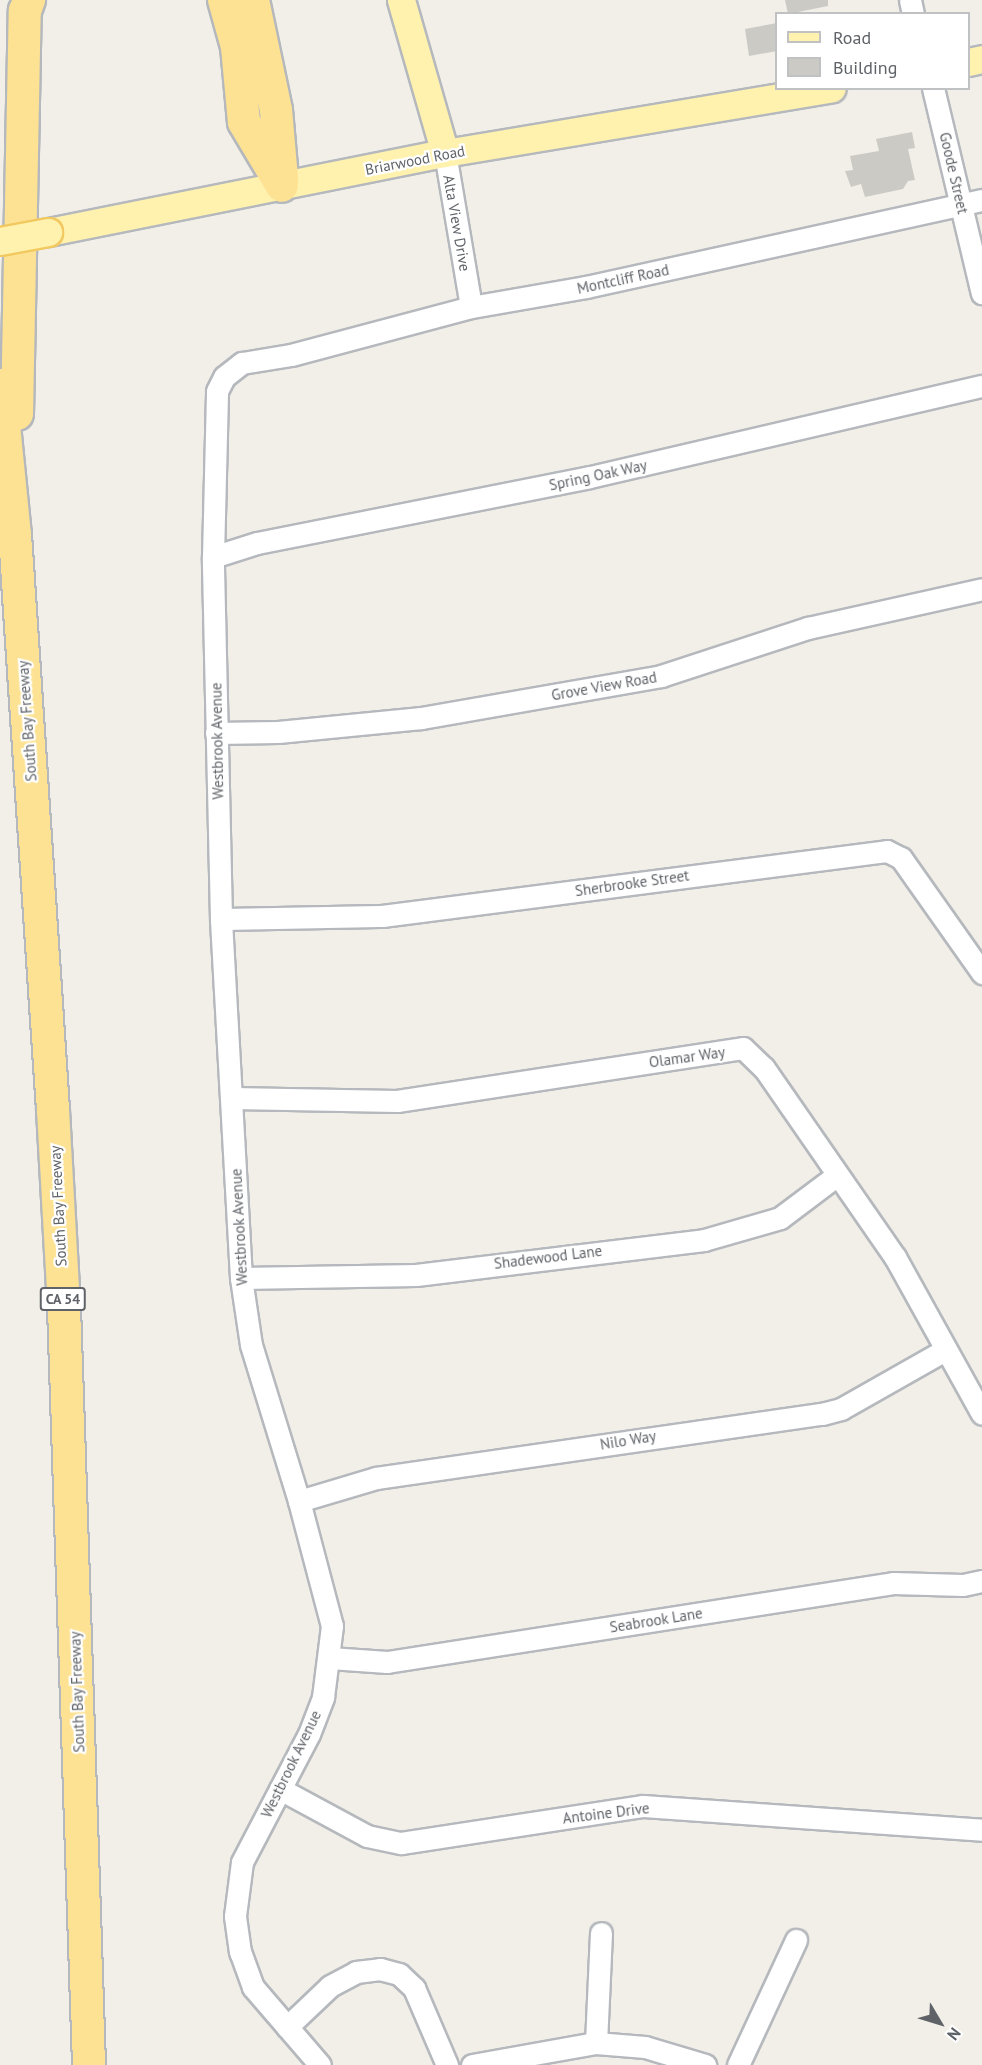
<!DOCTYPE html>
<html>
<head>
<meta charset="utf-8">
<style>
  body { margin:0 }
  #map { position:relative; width:982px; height:2065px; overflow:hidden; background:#f1efe8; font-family:"PT Sans",sans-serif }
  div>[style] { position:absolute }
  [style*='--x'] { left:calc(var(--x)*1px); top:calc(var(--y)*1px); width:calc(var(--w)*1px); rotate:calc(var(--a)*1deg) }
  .building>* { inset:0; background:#cccac5 }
  .roads { filter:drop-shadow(2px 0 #b5b8bc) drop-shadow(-2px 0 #b5b8bc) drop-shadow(0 2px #b5b8bc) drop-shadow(0 -2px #b5b8bc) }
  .minor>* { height:21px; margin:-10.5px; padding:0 10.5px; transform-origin:10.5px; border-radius:10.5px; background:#fff }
  .major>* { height:27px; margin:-13.5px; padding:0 13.5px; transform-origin:13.5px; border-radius:13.5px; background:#fff2af }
  .highway>* { height:32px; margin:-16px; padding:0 16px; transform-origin:16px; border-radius:16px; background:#fde293 }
  .bridges { filter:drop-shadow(2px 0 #f2c960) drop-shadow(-2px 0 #f2c960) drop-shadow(0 2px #f2c960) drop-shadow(0 -2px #f2c960) }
  .major-bridge>* { height:27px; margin:-13.5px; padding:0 13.5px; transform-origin:13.5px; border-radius:13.5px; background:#fff2af }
  span { translate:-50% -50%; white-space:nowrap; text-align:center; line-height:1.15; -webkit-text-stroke:4.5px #fff; paint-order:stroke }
  .shield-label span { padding:2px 4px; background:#fff; border:2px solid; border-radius:4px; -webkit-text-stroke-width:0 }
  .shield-label { font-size:14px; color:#5f6368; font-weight:700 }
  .street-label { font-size:15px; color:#5f6368 }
  .legend { position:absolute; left:775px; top:12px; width:195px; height:78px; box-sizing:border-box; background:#fff; border:2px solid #bfc1c3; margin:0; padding:8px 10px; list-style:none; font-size:18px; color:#5f6368 }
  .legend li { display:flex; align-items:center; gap:12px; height:30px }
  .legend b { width:30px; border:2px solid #bfc1c3 }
  .north { position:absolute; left:910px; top:1993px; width:60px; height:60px; -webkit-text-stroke:4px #fff; paint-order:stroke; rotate:128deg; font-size:16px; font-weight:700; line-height:24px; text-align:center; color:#5f6368 }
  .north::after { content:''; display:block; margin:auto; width:21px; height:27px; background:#5f6368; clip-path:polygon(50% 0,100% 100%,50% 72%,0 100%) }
</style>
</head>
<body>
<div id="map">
  <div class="building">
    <div style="clip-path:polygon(785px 0,828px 0,828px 6px,788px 14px)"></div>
    <div style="clip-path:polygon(777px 23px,777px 51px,749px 56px,745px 29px)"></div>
    <div style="clip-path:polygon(912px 132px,915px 148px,908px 149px,915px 180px,908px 181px,903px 189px,865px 197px,861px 184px,851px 187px,845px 171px,853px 170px,850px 156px,879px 151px,876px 139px)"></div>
  </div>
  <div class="roads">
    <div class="minor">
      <div style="--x:910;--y:0;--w:14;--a:78"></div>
      <div style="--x:933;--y:88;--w:211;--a:76.6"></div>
      <div style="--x:445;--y:153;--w:156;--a:80.4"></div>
      <div style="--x:213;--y:557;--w:46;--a:-17.7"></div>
      <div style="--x:257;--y:543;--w:339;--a:-11.2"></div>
      <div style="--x:590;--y:477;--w:402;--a:-13.1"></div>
      <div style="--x:216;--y:733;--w:62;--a:-0.9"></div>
      <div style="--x:278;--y:732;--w:144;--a:-5.6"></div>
      <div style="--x:421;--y:718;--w:244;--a:-9.9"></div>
      <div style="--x:661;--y:676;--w:155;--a:-18.1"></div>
      <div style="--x:808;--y:628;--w:178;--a:-12.6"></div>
      <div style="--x:221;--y:919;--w:161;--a:-1.1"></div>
      <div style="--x:382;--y:916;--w:509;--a:-7.33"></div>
      <div style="--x:887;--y:851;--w:16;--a:27"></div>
      <div style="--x:901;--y:858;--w:141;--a:54.8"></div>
      <div style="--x:232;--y:1098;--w:165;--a:1"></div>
      <div style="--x:397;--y:1101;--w:350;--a:-8.7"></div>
      <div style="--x:743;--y:1048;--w:29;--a:44"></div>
      <div style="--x:764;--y:1068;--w:230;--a:55.3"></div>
      <div style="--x:895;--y:1257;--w:179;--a:61"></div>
      <div style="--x:241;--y:1278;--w:175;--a:-1"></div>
      <div style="--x:416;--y:1275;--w:290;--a:-6.9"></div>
      <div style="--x:704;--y:1240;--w:79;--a:-16.1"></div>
      <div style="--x:780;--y:1218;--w:71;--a:-37"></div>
      <div style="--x:299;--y:1501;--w:80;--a:-16.6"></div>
      <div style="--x:376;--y:1478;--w:451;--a:-8.2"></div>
      <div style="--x:822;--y:1414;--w:20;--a:-15"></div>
      <div style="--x:841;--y:1409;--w:120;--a:-29.6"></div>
      <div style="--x:330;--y:1658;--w:57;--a:4"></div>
      <div style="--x:387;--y:1662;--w:512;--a:-8.87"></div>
      <div style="--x:893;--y:1583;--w:70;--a:1.6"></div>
      <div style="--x:963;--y:1585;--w:19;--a:-12"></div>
      <div style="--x:280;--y:1789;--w:99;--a:28.4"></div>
      <div style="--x:367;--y:1836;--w:35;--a:12"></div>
      <div style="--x:401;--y:1843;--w:245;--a:-8.7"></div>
      <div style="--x:643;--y:1806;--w:340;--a:4"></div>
      <div style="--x:287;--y:2027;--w:59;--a:-43.6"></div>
      <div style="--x:330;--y:1986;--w:30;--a:-28"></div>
      <div style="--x:356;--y:1972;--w:24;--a:-7"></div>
      <div style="--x:380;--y:1969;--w:20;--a:15"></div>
      <div style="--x:399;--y:1974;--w:21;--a:43"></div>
      <div style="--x:414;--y:1988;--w:84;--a:66.8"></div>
      <div style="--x:596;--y:2043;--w:110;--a:-87.4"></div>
      <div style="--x:320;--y:2065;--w:103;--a:-130.7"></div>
      <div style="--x:253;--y:1987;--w:37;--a:-110"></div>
      <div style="--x:240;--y:1952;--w:36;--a:-98"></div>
      <div style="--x:235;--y:1916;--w:54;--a:-82.6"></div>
      <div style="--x:242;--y:1862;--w:144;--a:-62.4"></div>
      <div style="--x:309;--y:1734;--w:40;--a:-69"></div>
      <div style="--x:323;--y:1697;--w:72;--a:-82.8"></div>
      <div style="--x:332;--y:1626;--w:129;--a:-104.8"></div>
      <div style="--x:299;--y:1501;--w:163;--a:-107.1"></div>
      <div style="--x:251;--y:1345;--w:68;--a:-98.5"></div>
      <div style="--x:241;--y:1278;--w:360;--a:-93.2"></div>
      <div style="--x:221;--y:919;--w:362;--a:-91.3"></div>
      <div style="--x:213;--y:557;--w:166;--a:-88.6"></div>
      <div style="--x:217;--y:391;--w:16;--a:-63"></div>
      <div style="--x:224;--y:377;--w:23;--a:-38"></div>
      <div style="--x:242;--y:363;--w:50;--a:-9.3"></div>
      <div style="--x:291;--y:355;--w:186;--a:-14.9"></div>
      <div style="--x:471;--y:307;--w:117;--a:-9.9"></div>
      <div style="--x:586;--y:287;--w:405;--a:-12.4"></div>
      <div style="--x:472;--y:2065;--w:126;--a:-10.1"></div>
      <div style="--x:596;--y:2043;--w:49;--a:4.7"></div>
      <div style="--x:645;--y:2047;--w:63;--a:16.7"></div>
      <div style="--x:738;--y:2065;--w:138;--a:-65.1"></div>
    </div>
    <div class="major">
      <div style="--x:401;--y:0;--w:159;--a:74"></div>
      <div style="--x:968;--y:62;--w:14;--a:-12"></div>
      <div style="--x:48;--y:232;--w:405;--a:-11.3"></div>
      <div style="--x:445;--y:153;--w:392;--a:-9.5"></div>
    </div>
    <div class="highway">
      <div style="--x:224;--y:0;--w:49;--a:74.5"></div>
      <div style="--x:237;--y:47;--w:75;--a:84.7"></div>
      <div style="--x:244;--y:122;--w:74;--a:59.3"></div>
      <div style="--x:253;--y:0;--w:112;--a:78.2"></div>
      <div style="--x:276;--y:110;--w:69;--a:85"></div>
      <div style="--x:0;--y:385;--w:151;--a:84.3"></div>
      <div style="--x:15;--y:535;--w:576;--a:86.22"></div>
      <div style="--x:53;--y:1110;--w:197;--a:86.8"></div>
      <div style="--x:64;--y:1307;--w:758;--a:88.11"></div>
      <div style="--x:17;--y:414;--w:403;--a:-88.9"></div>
      <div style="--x:25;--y:11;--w:12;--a:-70"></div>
    </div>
  </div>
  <div class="bridges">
    <div class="major-bridge">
      <div style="--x:0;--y:241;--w:49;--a:-10.6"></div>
    </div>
  </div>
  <div class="shield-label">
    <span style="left:63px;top:1299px">CA 54</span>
  </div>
  <div class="street-label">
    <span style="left:415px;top:160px;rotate:-11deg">Briarwood Road</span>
    <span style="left:954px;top:173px;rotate:77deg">Goode Street</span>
    <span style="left:457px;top:223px;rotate:80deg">Alta View Drive</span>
    <span style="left:623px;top:279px;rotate:-12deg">Montcliff Road</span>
    <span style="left:598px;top:475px;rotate:-12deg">Spring Oak Way</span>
    <span style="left:604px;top:686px;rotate:-10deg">Grove View Road</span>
    <span style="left:27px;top:721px;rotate:-94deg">South Bay Freeway</span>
    <span style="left:217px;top:741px;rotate:-91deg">Westbrook Avenue</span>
    <span style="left:632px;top:883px;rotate:-8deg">Sherbrooke Street</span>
    <span style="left:687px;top:1057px;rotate:-8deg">Olamar Way</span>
    <span style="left:58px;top:1206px;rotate:-93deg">South Bay Freeway</span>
    <span style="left:239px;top:1227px;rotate:-93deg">Westbrook Avenue</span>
    <span style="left:548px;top:1257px;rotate:-7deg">Shadewood Lane</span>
    <span style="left:628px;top:1440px;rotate:-9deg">Nilo Way</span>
    <span style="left:656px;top:1620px;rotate:-9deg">Seabrook Lane</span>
    <span style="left:77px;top:1692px;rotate:-92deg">South Bay Freeway</span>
    <span style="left:291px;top:1764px;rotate:-64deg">Westbrook Avenue</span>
    <span style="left:606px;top:1813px;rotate:-7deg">Antoine Drive</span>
  </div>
  <ul class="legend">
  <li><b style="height:8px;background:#fff2af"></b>Road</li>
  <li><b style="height:16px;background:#cccac5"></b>Building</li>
  </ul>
  <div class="north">N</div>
</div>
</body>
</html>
